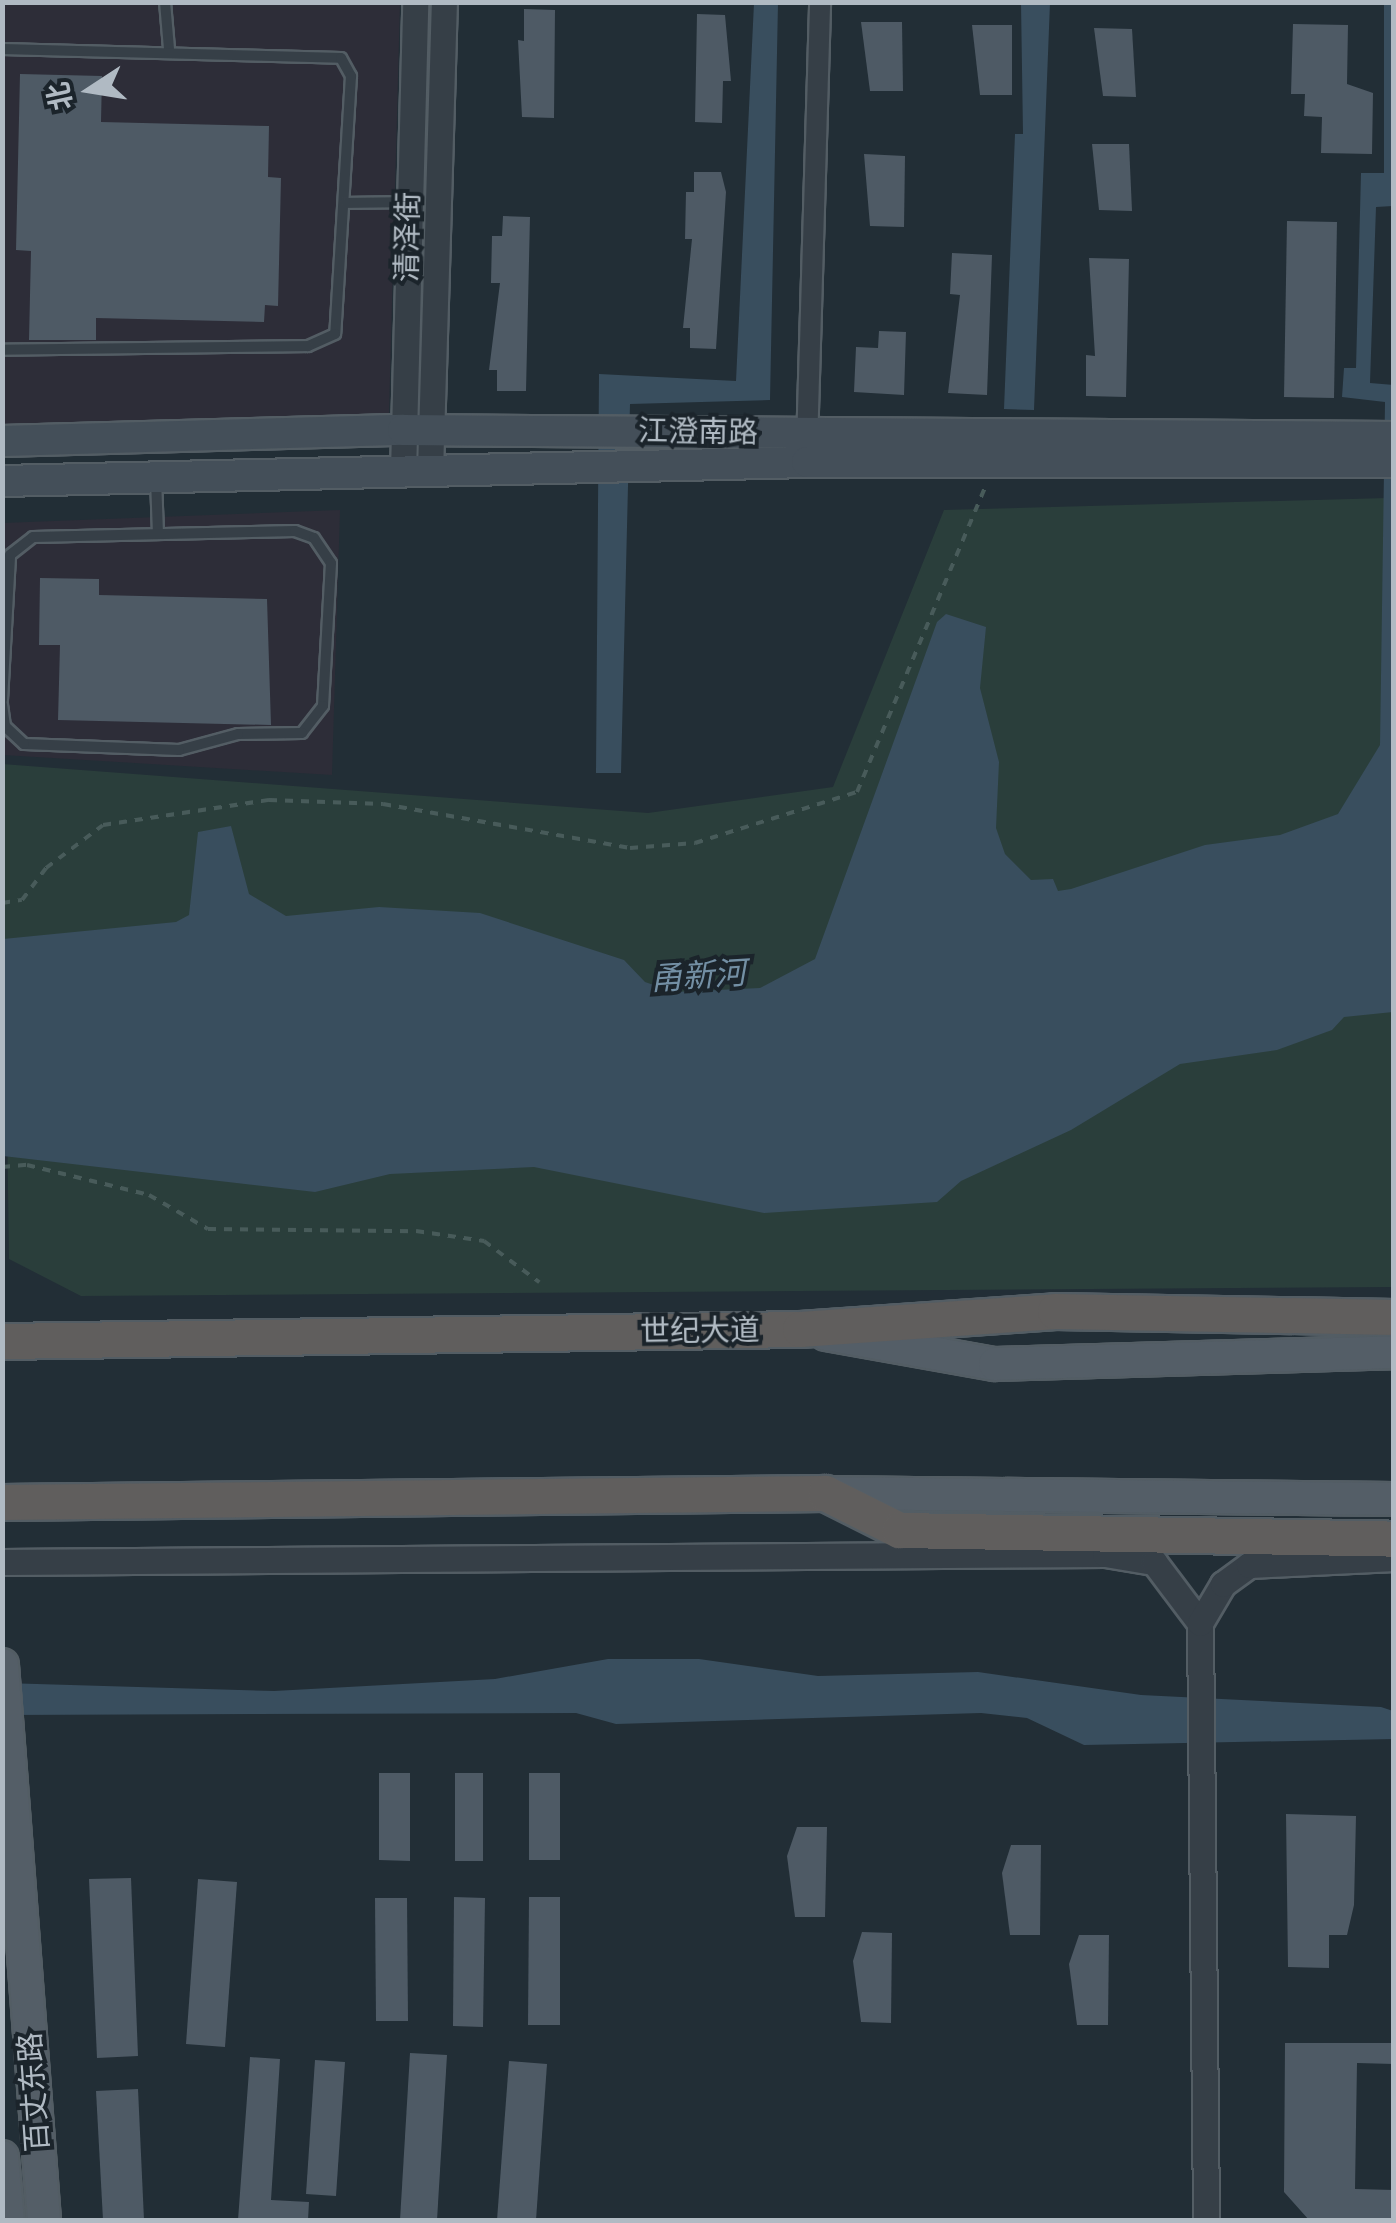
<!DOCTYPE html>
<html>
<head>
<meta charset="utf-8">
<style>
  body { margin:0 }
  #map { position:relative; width:1396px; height:2223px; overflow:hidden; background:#222e36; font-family:"Work Sans","Noto Sans SC",sans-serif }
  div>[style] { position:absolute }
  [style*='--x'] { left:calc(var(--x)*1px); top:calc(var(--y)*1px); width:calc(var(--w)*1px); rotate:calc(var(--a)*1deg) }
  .medical>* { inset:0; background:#2d2d38 }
  .green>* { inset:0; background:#2a3e3b }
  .water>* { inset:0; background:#394e5e }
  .building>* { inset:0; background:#4e5a65 }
  .path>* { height:4px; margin-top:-2px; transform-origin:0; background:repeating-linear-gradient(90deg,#485b5a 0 8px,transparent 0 16px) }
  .roads { filter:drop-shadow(2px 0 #535d64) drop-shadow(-2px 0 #535d64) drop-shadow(0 2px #535d64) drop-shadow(0 -2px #535d64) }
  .service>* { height:10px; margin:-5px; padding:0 5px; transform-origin:5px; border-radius:5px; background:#363f47 }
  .minor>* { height:20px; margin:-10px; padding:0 10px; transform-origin:10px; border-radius:10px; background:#363f47 }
  .tertiary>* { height:25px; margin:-12.5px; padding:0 12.5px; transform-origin:12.5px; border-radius:12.5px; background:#363f47 }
  .secondary>* { height:30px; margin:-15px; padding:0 15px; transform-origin:15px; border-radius:15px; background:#444f59 }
  .primary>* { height:32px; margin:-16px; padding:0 16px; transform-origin:16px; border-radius:16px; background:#545e67 }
  .trunk>* { height:35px; margin:-17.5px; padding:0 17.5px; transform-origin:17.5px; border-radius:17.5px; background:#605e5d }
  span { translate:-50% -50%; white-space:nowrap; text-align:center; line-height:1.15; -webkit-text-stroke:8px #1b242b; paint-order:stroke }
  .street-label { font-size:30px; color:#b0bac3 }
  .water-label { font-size:32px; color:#738fa4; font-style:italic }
  .frame { position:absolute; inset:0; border:5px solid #b0bac3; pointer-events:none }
  .north { position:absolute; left:40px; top:40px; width:100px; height:100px; -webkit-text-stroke:8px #1b242b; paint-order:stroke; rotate:258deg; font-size:28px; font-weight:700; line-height:40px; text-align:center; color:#b0bac3 }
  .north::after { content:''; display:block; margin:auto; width:35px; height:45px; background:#b0bac3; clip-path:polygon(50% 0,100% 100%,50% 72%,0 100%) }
</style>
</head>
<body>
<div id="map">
  <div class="medical">
    <div style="clip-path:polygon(2px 3px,400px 3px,389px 414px,3px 426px)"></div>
    <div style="clip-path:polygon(340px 510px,332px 775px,3px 755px,2px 523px)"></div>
  </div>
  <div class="green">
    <div style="clip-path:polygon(1387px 498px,1393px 1287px,81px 1296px,9px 1259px,2px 764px,648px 813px,833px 787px,944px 510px)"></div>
  </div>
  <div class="water">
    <div style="clip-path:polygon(754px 3px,778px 3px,770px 400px,630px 404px,621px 773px,596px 773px,599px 374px,736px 381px)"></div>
    <div style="clip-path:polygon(1021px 3px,1050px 3px,1034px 410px,1004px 409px,1015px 134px,1023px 134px)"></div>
    <div style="clip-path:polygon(1384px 3px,1393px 3px,1393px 206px,1376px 207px,1370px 383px,1394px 385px,1393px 1012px,1344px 1017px,1332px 1030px,1277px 1050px,1180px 1064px,1071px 1130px,961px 1181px,937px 1202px,764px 1213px,534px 1167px,390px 1174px,315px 1192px,3px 1156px,3px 939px,176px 922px,189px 915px,198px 832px,231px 826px,249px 894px,286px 916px,379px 907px,480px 913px,624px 960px,645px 982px,674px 992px,760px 988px,815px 959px,937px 622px,946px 614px,986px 627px,980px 688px,999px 762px,996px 828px,1005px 854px,1031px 880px,1053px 879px,1058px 891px,1071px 889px,1205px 845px,1280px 835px,1338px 814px,1380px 745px,1385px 402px,1342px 397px,1344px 368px,1356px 368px,1361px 173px,1384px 173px)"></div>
    <div style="clip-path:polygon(608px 1659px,699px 1659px,818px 1676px,978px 1672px,1141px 1695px,1381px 1707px,1393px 1711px,1394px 1739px,1084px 1745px,1027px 1718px,981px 1713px,616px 1724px,576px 1713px,3px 1715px,3px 1683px,274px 1691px,495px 1679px)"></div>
  </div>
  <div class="building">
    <div style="clip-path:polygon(524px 9px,555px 10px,554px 118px,522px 117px,518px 40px,524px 41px)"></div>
    <div style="clip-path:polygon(697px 14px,725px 15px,731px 81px,723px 81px,722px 123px,695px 122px)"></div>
    <div style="clip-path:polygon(861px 22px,902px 22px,903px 91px,870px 91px)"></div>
    <div style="clip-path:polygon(1293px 24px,1348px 25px,1347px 84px,1373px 93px,1372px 154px,1321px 153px,1322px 117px,1304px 116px,1305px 94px,1291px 94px)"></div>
    <div style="clip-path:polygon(972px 25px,1012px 25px,1012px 95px,980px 95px)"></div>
    <div style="clip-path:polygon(1094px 28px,1132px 29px,1136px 97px,1103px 96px)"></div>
    <div style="clip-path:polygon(20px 74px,102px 76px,101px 122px,269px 126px,268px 177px,281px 178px,278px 306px,265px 305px,264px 322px,96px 318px,96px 340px,29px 340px,31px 251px,16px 250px)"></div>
    <div style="clip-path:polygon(1092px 144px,1129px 144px,1132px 211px,1099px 210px)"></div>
    <div style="clip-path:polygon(864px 154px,905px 156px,904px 227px,870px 226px)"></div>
    <div style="clip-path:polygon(694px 172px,721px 172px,726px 192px,716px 349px,690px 348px,690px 328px,683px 328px,692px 239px,685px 239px,686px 192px,694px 192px)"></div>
    <div style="clip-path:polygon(503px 216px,530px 217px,526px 391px,497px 391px,497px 370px,489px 370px,500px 283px,491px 283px,492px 236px,502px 236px)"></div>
    <div style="clip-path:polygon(1287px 221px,1337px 222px,1334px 398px,1284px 397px)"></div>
    <div style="clip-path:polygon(952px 253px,992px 255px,987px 395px,948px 393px,960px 295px,950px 294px)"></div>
    <div style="clip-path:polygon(1089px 258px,1129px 259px,1126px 397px,1086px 396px,1086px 355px,1095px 356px)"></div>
    <div style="clip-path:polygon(879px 331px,906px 332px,904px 395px,854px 392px,856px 347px,878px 348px)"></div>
    <div style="clip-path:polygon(40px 578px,99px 579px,99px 595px,267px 599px,271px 725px,58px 720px,60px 645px,39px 645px)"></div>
    <div style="clip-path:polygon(379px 1773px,410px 1773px,410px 1861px,379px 1860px)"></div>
    <div style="clip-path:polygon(455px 1773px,483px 1773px,483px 1861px,455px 1861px)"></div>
    <div style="clip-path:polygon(529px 1773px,560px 1773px,560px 1860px,529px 1860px)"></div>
    <div style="clip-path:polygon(1286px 1814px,1356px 1816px,1354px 1905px,1347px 1935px,1329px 1935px,1329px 1968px,1288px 1967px)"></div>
    <div style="clip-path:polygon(797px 1827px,827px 1827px,825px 1917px,795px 1917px,787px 1856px)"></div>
    <div style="clip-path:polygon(1011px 1845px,1041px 1845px,1040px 1935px,1010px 1935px,1002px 1873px)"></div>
    <div style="clip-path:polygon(131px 1878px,138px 2056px,97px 2058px,89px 1879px)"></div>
    <div style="clip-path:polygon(198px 1879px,237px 1882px,225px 2047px,186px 2044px)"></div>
    <div style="clip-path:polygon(454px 1897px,485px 1898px,483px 2027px,453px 2026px)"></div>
    <div style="clip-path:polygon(529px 1897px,560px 1897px,560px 2025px,528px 2025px)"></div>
    <div style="clip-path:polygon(375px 1898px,407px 1898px,408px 2021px,376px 2021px)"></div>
    <div style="clip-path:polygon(862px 1932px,892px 1933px,891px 2023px,861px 2022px,853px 1961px)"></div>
    <div style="clip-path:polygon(1079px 1935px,1109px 1935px,1108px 2025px,1077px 2025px,1069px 1964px)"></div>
    <div style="clip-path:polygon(1285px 2043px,1394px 2043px,1394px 2064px,1357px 2063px,1355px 2189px,1394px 2190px,1394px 2220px,1309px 2220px,1284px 2192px)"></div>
    <div style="clip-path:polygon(410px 2053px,447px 2055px,437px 2220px,400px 2220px)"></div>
    <div style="clip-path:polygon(250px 2057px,280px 2059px,271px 2200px,309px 2202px,308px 2220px,238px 2220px)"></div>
    <div style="clip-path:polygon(315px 2060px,345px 2062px,336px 2196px,306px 2194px)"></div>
    <div style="clip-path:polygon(509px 2061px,547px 2064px,536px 2220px,497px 2220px)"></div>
    <div style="clip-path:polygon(138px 2089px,144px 2220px,103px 2220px,96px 2091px)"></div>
  </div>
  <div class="path">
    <div style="--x:2;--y:903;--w:20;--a:-9"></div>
    <div style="--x:22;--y:900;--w:40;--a:-53"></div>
    <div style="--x:46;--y:868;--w:71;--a:-37"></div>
    <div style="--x:103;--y:825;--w:168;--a:-8.6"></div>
    <div style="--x:269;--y:800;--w:114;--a:2"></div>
    <div style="--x:383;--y:804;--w:251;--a:10.1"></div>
    <div style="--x:630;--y:848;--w:65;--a:-4.4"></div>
    <div style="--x:695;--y:843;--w:170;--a:-17.5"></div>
    <div style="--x:857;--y:792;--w:331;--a:-67.2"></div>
    <div style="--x:2;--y:1167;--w:25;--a:-5"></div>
    <div style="--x:27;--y:1165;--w:126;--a:13.8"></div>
    <div style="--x:149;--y:1195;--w:68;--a:30"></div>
    <div style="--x:208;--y:1229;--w:208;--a:0.6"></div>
    <div style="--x:416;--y:1231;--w:69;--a:8.4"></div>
    <div style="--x:484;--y:1241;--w:69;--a:36.7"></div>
  </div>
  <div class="roads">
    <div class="service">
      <div style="--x:165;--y:2;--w:47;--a:85.1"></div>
      <div style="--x:2;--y:49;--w:339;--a:1.5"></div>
      <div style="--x:341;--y:58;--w:21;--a:61"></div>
      <div style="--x:351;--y:76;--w:258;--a:93.5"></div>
      <div style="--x:335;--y:334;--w:30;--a:156"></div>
      <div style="--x:308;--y:346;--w:306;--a:179.3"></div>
      <div style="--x:346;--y:203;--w:63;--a:-0.9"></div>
      <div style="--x:156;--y:479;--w:55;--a:87.9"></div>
      <div style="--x:2;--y:700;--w:145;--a:-86.8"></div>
      <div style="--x:10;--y:555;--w:29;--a:-38"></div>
      <div style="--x:33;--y:537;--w:262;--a:-1.3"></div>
      <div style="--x:295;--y:531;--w:20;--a:20"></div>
      <div style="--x:314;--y:538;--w:30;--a:56"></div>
      <div style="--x:331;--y:563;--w:143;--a:93.2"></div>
      <div style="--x:323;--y:706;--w:34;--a:128"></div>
      <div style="--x:302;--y:733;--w:64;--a:179.1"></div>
      <div style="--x:238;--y:734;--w:61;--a:164.8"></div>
      <div style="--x:179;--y:750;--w:155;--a:-177.8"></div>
      <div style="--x:24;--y:744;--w:26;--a:-137"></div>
      <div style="--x:5;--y:726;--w:22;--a:-98"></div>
    </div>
    <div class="minor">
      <div style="--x:807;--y:445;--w:443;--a:-88.3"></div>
    </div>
    <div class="tertiary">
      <div style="--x:430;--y:471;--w:469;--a:-88.3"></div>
      <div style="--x:403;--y:472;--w:470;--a:-88.5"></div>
      <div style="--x:2;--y:1562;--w:1103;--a:-0.42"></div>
      <div style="--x:1105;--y:1554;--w:50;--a:9.3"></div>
      <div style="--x:1154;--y:1562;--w:76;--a:53"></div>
      <div style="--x:1200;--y:1623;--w:597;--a:89.42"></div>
      <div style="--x:1200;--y:1623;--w:45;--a:-59.5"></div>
      <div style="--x:1223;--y:1584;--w:32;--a:-36"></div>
      <div style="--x:1249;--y:1565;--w:145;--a:-2.8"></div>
    </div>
    <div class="secondary">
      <div style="--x:2;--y:441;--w:401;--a:-1.6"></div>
      <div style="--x:403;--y:430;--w:991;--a:0.4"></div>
      <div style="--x:2;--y:481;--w:805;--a:-1.35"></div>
      <div style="--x:807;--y:462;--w:587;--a:0"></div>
    </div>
    <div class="primary">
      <div style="--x:826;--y:1334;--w:172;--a:10.1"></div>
      <div style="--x:995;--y:1364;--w:399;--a:-1.7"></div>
      <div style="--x:825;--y:1493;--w:569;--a:0.6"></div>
      <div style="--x:2;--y:1665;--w:557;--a:85.67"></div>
      <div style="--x:2;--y:2157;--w:63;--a:84.6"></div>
    </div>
    <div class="trunk">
      <div style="--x:2;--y:1341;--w:798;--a:-0.86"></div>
      <div style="--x:800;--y:1329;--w:256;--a:-4"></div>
      <div style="--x:1055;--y:1311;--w:339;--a:1"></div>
      <div style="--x:2;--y:1502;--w:823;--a:-0.63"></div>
      <div style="--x:825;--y:1493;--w:83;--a:26.6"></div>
      <div style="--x:899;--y:1530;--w:495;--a:1"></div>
    </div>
  </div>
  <div class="street-label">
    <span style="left:408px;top:237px;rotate:-89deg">清泽街</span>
    <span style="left:698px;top:432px;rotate:1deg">江澄南路</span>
    <span style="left:700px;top:1331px;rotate:-1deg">世纪大道</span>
    <span style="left:34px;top:2092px;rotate:-94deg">百丈东路</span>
  </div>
  <div class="water-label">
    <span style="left:698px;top:976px;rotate:-4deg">甬新河</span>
  </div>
  <div class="frame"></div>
  <div class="north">北</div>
</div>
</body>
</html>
